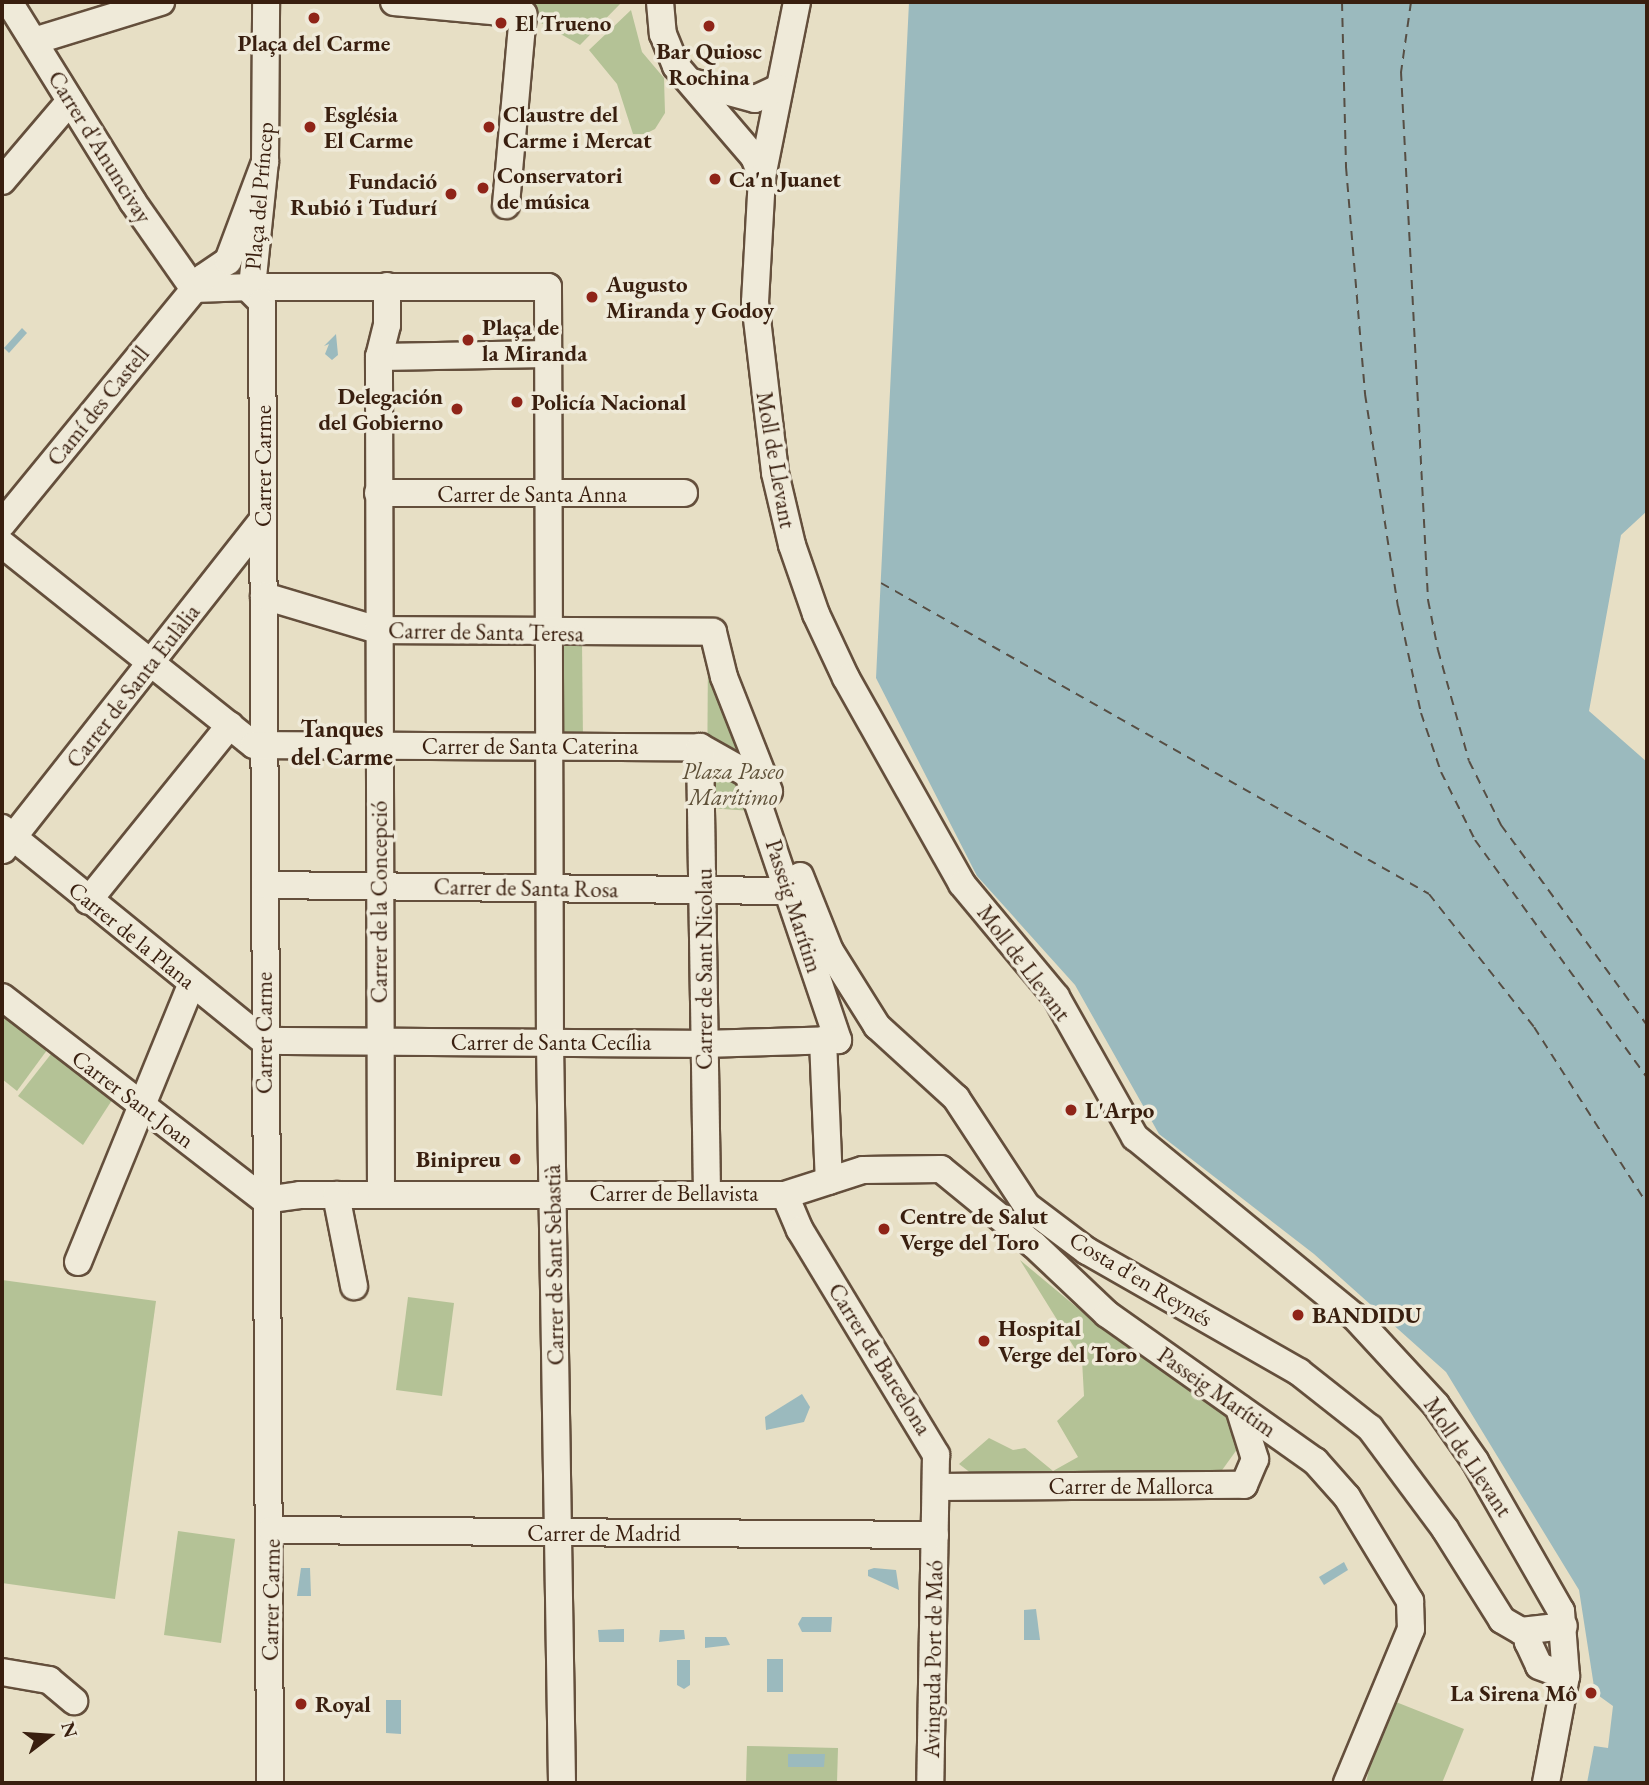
<!DOCTYPE html>
<html>
<head>
<meta charset="utf-8">
<style>
  body { margin:0 }
  #map { position:relative; width:1649px; height:1785px; overflow:hidden; background:#e7dfc5; font-family:"EB Garamond",serif }
  div>[style] { position:absolute }
  [style*='--x'] { left:calc(var(--x)*1px); top:calc(var(--y)*1px); width:calc(var(--w)*1px); rotate:calc(var(--a)*1deg) }
  .green>* { inset:0; background:#b4c296 }
  .water>* { inset:0; background:#9bbabe }
  .ferry>* { height:2px; margin-top:-1px; transform-origin:0; background:repeating-linear-gradient(90deg,#564e44 0 9px,transparent 0 16px) }
  .roads { filter:drop-shadow(2px 0 #644f3c) drop-shadow(-2px 0 #644f3c) drop-shadow(0 2px #644f3c) drop-shadow(0 -2px #644f3c) }
  .minor>* { height:26px; margin:-13px; padding:0 13px; transform-origin:13px; border-radius:13px; background:#efead9 }
  .dots>* { width:19px; height:19px; translate:-50% -50%; box-sizing:border-box; border:4px solid #efead9; border-radius:50% }
  span { translate:-50% -50%; white-space:nowrap; text-align:center; line-height:1.15; -webkit-text-stroke:7px #efead9; paint-order:stroke }
  .poi-label { font-size:23px; color:#391f0f; font-weight:700 }
  .left { translate:0 -50%; text-align:left }
  .right { translate:-100% -50%; text-align:right }
  .street-label { font-size:23px; color:#391f0f }
  .park-label { font-size:23px; color:#5e5038; font-style:italic }
  .neighbourhood-label { font-size:24px; color:#391f0f; font-weight:700 }
  .frame { position:absolute; inset:0; border:4px solid #391f0f; pointer-events:none }
  .north { position:absolute; left:14px; top:1701px; width:70px; height:70px; -webkit-text-stroke:5px #efead9; paint-order:stroke; rotate:73deg; font-size:19px; font-weight:700; line-height:28px; text-align:center; color:#391f0f }
  .north::after { content:''; display:block; margin:auto; width:24px; height:32px; background:#391f0f; clip-path:polygon(50% 0,100% 100%,50% 72%,0 100%) }
</style>
</head>
<body>
<div id="map">
  <div class="green">
    <div style="clip-path:polygon(504px 2px,622px 2px,580px 45px)"></div>
    <div style="clip-path:polygon(631px 10px,642px 52px,664px 78px,665px 113px,655px 129px,645px 134px,633px 134px,617px 84px,589px 50px)"></div>
    <div style="clip-path:polygon(552px 633px,582px 641px,583px 743px,558px 739px)"></div>
    <div style="clip-path:polygon(708px 648px,767px 812px,707px 808px)"></div>
    <div style="clip-path:polygon(2px 1010px,50px 1046px,17px 1091px,2px 1079px)"></div>
    <div style="clip-path:polygon(55px 1049px,114px 1097px,83px 1145px,18px 1096px)"></div>
    <div style="clip-path:polygon(1020px 1260px,1110px 1335px,1233px 1416px,1243px 1441px,1220px 1473px,980px 1480px,959px 1464px,989px 1438px,1013px 1450px,1025px 1448px,1053px 1471px,1078px 1457px,1057px 1421px,1084px 1396px,1082px 1360px)"></div>
    <div style="clip-path:polygon(2px 1280px,156px 1301px,115px 1599px,2px 1583px)"></div>
    <div style="clip-path:polygon(408px 1297px,454px 1303px,442px 1396px,396px 1390px)"></div>
    <div style="clip-path:polygon(178px 1531px,235px 1539px,221px 1643px,164px 1635px)"></div>
    <div style="clip-path:polygon(1396px 1702px,1464px 1729px,1442px 1783px,1366px 1783px,1377px 1732px)"></div>
    <div style="clip-path:polygon(747px 1746px,838px 1748px,837px 1783px,746px 1783px)"></div>
  </div>
  <div class="water">
    <div style="clip-path:polygon(909px 2px,1647px 2px,1647px 511px,1621px 535px,1589px 711px,1647px 762px,1647px 1783px,1587px 1783px,1594px 1746px,1608px 1748px,1613px 1706px,1595px 1693px,1579px 1590px,1446px 1372px,1314px 1254px,1159px 1134px,1075px 985px,977px 876px,876px 678px)"></div>
    <div style="clip-path:polygon(22px 328px,27px 333px,9px 353px,4px 348px)"></div>
    <div style="clip-path:polygon(336px 334px,338px 355px,332px 360px,325px 354px,329px 344px,324px 346px)"></div>
    <div style="clip-path:polygon(802px 1394px,810px 1407px,804px 1422px,766px 1430px,765px 1417px)"></div>
    <div style="clip-path:polygon(1344px 1562px,1348px 1570px,1324px 1585px,1319px 1577px)"></div>
    <div style="clip-path:polygon(301px 1568px,310px 1568px,311px 1596px,297px 1596px)"></div>
    <div style="clip-path:polygon(874px 1568px,896px 1570px,899px 1590px,868px 1576px,868px 1570px)"></div>
    <div style="clip-path:polygon(1036px 1609px,1040px 1640px,1024px 1640px,1024px 1610px)"></div>
    <div style="clip-path:polygon(802px 1617px,832px 1617px,831px 1632px,802px 1632px,798px 1624px)"></div>
    <div style="clip-path:polygon(624px 1629px,624px 1642px,599px 1642px,598px 1630px)"></div>
    <div style="clip-path:polygon(660px 1630px,684px 1630px,685px 1639px,659px 1642px)"></div>
    <div style="clip-path:polygon(705px 1637px,726px 1637px,730px 1645px,705px 1648px)"></div>
    <div style="clip-path:polygon(767px 1659px,783px 1659px,783px 1692px,767px 1692px)"></div>
    <div style="clip-path:polygon(677px 1660px,690px 1660px,690px 1685px,684px 1689px,677px 1685px)"></div>
    <div style="clip-path:polygon(386px 1700px,401px 1700px,401px 1734px,386px 1733px)"></div>
    <div style="clip-path:polygon(788px 1754px,825px 1754px,824px 1767px,788px 1767px)"></div>
  </div>
  <div class="ferry">
    <div style="--x:1342;--y:2;--w:165;--a:88.6"></div>
    <div style="--x:1346;--y:167;--w:228;--a:85.2"></div>
    <div style="--x:1365;--y:394;--w:215;--a:81.2"></div>
    <div style="--x:1398;--y:606;--w:109;--a:77.9"></div>
    <div style="--x:1421;--y:713;--w:62;--a:71.3"></div>
    <div style="--x:1441;--y:772;--w:76;--a:63.4"></div>
    <div style="--x:1475;--y:840;--w:294;--a:54.1"></div>
    <div style="--x:1411;--y:2;--w:71;--a:98.1"></div>
    <div style="--x:1401;--y:72;--w:529;--a:87.07"></div>
    <div style="--x:1428;--y:600;--w:51;--a:78.7"></div>
    <div style="--x:1438;--y:650;--w:115;--a:74.4"></div>
    <div style="--x:1469;--y:761;--w:72;--a:63.4"></div>
    <div style="--x:1501;--y:825;--w:248;--a:53.9"></div>
    <div style="--x:881;--y:583;--w:630;--a:29.58"></div>
    <div style="--x:1429;--y:894;--w:169;--a:51.7"></div>
    <div style="--x:1534;--y:1027;--w:210;--a:57.4"></div>
  </div>
  <div class="roads">
    <div class="minor">
      <div style="--x:9;--y:2;--w:235;--a:58.2"></div>
      <div style="--x:133;--y:202;--w:106;--a:55"></div>
      <div style="--x:394;--y:2;--w:130;--a:5.3"></div>
      <div style="--x:523;--y:14;--w:192;--a:95.1"></div>
      <div style="--x:660;--y:2;--w:32;--a:85"></div>
      <div style="--x:663;--y:34;--w:35;--a:68"></div>
      <div style="--x:676;--y:66;--w:120;--a:49.4"></div>
      <div style="--x:754;--y:157;--w:22;--a:68"></div>
      <div style="--x:797;--y:2;--w:178;--a:101.3"></div>
      <div style="--x:762;--y:177;--w:125;--a:93.2"></div>
      <div style="--x:755;--y:302;--w:172;--a:83.3"></div>
      <div style="--x:775;--y:473;--w:74;--a:76.7"></div>
      <div style="--x:792;--y:545;--w:73;--a:70.8"></div>
      <div style="--x:816;--y:614;--w:71;--a:64.9"></div>
      <div style="--x:846;--y:678;--w:236;--a:60.6"></div>
      <div style="--x:962;--y:884;--w:147;--a:50.2"></div>
      <div style="--x:1056;--y:997;--w:161;--a:60.6"></div>
      <div style="--x:1135;--y:1137;--w:283;--a:39.3"></div>
      <div style="--x:1354;--y:1316;--w:121;--a:47.3"></div>
      <div style="--x:1436;--y:1405;--w:68;--a:55.1"></div>
      <div style="--x:1475;--y:1461;--w:173;--a:60.2"></div>
      <div style="--x:1561;--y:1611;--w:65;--a:85.6"></div>
      <div style="--x:1566;--y:1676;--w:109;--a:100.6"></div>
      <div style="--x:34;--y:41;--w:133;--a:-17.1"></div>
      <div style="--x:692;--y:82;--w:65;--a:15.1"></div>
      <div style="--x:755;--y:99;--w:26;--a:-25"></div>
      <div style="--x:2;--y:181;--w:105;--a:-49.6"></div>
      <div style="--x:252;--y:287;--w:296;--a:0"></div>
      <div style="--x:548;--y:287;--w:756;--a:89.85"></div>
      <div style="--x:550;--y:1043;--w:740;--a:89.07"></div>
      <div style="--x:194;--y:289;--w:58;--a:-2"></div>
      <div style="--x:252;--y:287;--w:126;--a:-84.1"></div>
      <div style="--x:265;--y:162;--w:160;--a:-89.6"></div>
      <div style="--x:249;--y:289;--w:18;--a:45"></div>
      <div style="--x:262;--y:302;--w:1481;--a:89.69"></div>
      <div style="--x:379;--y:357;--w:170;--a:-1"></div>
      <div style="--x:378;--y:493;--w:306;--a:0"></div>
      <div style="--x:2;--y:524;--w:319;--a:-50.7"></div>
      <div style="--x:204;--y:277;--w:29;--a:-34"></div>
      <div style="--x:228;--y:261;--w:106;--a:-69.5"></div>
      <div style="--x:2;--y:544;--w:322;--a:38.6"></div>
      <div style="--x:254;--y:745;--w:446;--a:0.3"></div>
      <div style="--x:700;--y:747;--w:55;--a:29.4"></div>
      <div style="--x:748;--y:774;--w:281;--a:71.3"></div>
      <div style="--x:838;--y:1040;--w:135;--a:178.3"></div>
      <div style="--x:703;--y:1044;--w:439;--a:-179.6"></div>
      <div style="--x:264;--y:1041;--w:338;--a:-140.9"></div>
      <div style="--x:264;--y:596;--w:119;--a:16.6"></div>
      <div style="--x:378;--y:630;--w:335;--a:0.3"></div>
      <div style="--x:713;--y:632;--w:46;--a:76.3"></div>
      <div style="--x:724;--y:677;--w:123;--a:68.5"></div>
      <div style="--x:700;--y:747;--w:444;--a:89.1"></div>
      <div style="--x:3;--y:850;--w:420;--a:-51.8"></div>
      <div style="--x:800;--y:876;--w:81;--a:68.2"></div>
      <div style="--x:830;--y:951;--w:89;--a:57.9"></div>
      <div style="--x:877;--y:1026;--w:107;--a:42.3"></div>
      <div style="--x:956;--y:1098;--w:129;--a:56.7"></div>
      <div style="--x:1027;--y:1206;--w:75;--a:36.9"></div>
      <div style="--x:1087;--y:1251;--w:244;--a:29.7"></div>
      <div style="--x:1299;--y:1372;--w:90;--a:38.3"></div>
      <div style="--x:1370;--y:1428;--w:126;--a:53.4"></div>
      <div style="--x:1445;--y:1529;--w:107;--a:57.9"></div>
      <div style="--x:1502;--y:1620;--w:22;--a:30"></div>
      <div style="--x:1521;--y:1631;--w:43;--a:-6.6"></div>
      <div style="--x:265;--y:885;--w:523;--a:0.66"></div>
      <div style="--x:88;--y:901;--w:226;--a:-51.1"></div>
      <div style="--x:2;--y:997;--w:332;--a:37.7"></div>
      <div style="--x:265;--y:1200;--w:35;--a:-8"></div>
      <div style="--x:300;--y:1195;--w:485;--a:0"></div>
      <div style="--x:785;--y:1195;--w:82;--a:-17.8"></div>
      <div style="--x:863;--y:1170;--w:78;--a:-0.7"></div>
      <div style="--x:941;--y:1169;--w:120;--a:39.3"></div>
      <div style="--x:1034;--y:1245;--w:100;--a:43.4"></div>
      <div style="--x:1107;--y:1314;--w:255;--a:35.3"></div>
      <div style="--x:1315;--y:1461;--w:48;--a:48.4"></div>
      <div style="--x:1347;--y:1497;--w:122;--a:58.8"></div>
      <div style="--x:1410;--y:1601;--w:28;--a:88"></div>
      <div style="--x:1411;--y:1629;--w:167;--a:112.6"></div>
      <div style="--x:823;--y:1040;--w:141;--a:87.6"></div>
      <div style="--x:381;--y:1194;--w:837;--a:-90.14"></div>
      <div style="--x:379;--y:357;--w:33;--a:-76"></div>
      <div style="--x:387;--y:325;--w:39;--a:-90"></div>
      <div style="--x:336;--y:1195;--w:93;--a:78.8"></div>
      <div style="--x:785;--y:1195;--w:38;--a:67"></div>
      <div style="--x:800;--y:1230;--w:263;--a:58.8"></div>
      <div style="--x:936;--y:1455;--w:328;--a:91"></div>
      <div style="--x:78;--y:1262;--w:301;--a:-67.8"></div>
      <div style="--x:936;--y:1487;--w:308;--a:-0.4"></div>
      <div style="--x:1244;--y:1485;--w:28;--a:-67"></div>
      <div style="--x:1255;--y:1459;--w:53;--a:-107.4"></div>
      <div style="--x:272;--y:1530;--w:663;--a:0.43"></div>
      <div style="--x:1532;--y:1631;--w:12;--a:110"></div>
      <div style="--x:1528;--y:1642;--w:26;--a:65"></div>
      <div style="--x:1539;--y:1666;--w:29;--a:20"></div>
      <div style="--x:2;--y:1672;--w:48;--a:9.7"></div>
      <div style="--x:49;--y:1680;--w:33;--a:40"></div>
    </div>
  </div>
  <div class="dots">
    <div style="left:314px;top:18px;background:#8f2418"></div>
    <div style="left:501px;top:23px;background:#8f2418"></div>
    <div style="left:709px;top:26px;background:#8f2418"></div>
    <div style="left:310px;top:127px;background:#8f2418"></div>
    <div style="left:489px;top:127px;background:#8f2418"></div>
    <div style="left:715px;top:179px;background:#8f2418"></div>
    <div style="left:483px;top:188px;background:#8f2418"></div>
    <div style="left:451px;top:194px;background:#8f2418"></div>
    <div style="left:592px;top:297px;background:#8f2418"></div>
    <div style="left:468px;top:340px;background:#8f2418"></div>
    <div style="left:517px;top:402px;background:#8f2418"></div>
    <div style="left:457px;top:409px;background:#8f2418"></div>
    <div style="left:1071px;top:1110px;background:#8f2418"></div>
    <div style="left:515px;top:1159px;background:#8f2418"></div>
    <div style="left:884px;top:1229px;background:#8f2418"></div>
    <div style="left:1298px;top:1315px;background:#8f2418"></div>
    <div style="left:984px;top:1341px;background:#8f2418"></div>
    <div style="left:1591px;top:1693px;background:#8f2418"></div>
    <div style="left:301px;top:1704px;background:#8f2418"></div>
  </div>
  <div class="poi-label">
    <span class="left" style="left:515px;top:23px">El Trueno</span>
    <span style="left:314px;top:43px">Plaça del Carme</span>
    <span style="left:709px;top:64px">Bar Quiosc<br>Rochina</span>
    <span class="left" style="left:324px;top:127px">Església<br>El Carme</span>
    <span class="left" style="left:503px;top:127px">Claustre del<br>Carme i Mercat</span>
    <span class="left" style="left:497px;top:188px">Conservatori<br>de música</span>
    <span class="left" style="left:729px;top:179px">Ca'n Juanet</span>
    <span class="right" style="left:437px;top:194px">Fundació<br>Rubió i Tudurí</span>
    <span class="left" style="left:606px;top:297px">Augusto<br>Miranda y Godoy</span>
    <span class="left" style="left:482px;top:340px">Plaça de<br>la Miranda</span>
    <span class="right" style="left:443px;top:409px">Delegación<br>del Gobierno</span>
    <span class="left" style="left:531px;top:402px">Policía Nacional</span>
    <span class="left" style="left:1085px;top:1110px">L'Arpo</span>
    <span class="right" style="left:501px;top:1159px">Binipreu</span>
    <span class="left" style="left:900px;top:1229px">Centre de Salut<br>Verge del Toro</span>
    <span class="left" style="left:1312px;top:1315px">BANDIDU</span>
    <span class="left" style="left:998px;top:1341px">Hospital<br>Verge del Toro</span>
    <span class="right" style="left:1577px;top:1693px">La Sirena Mô</span>
    <span class="left" style="left:315px;top:1704px">Royal</span>
  </div>
  <div class="street-label">
    <span style="left:100px;top:147px;rotate:58deg">Carrer d'Anuncivay</span>
    <span style="left:259px;top:196px;rotate:-85deg">Plaça del Príncep</span>
    <span style="left:98px;top:406px;rotate:-51deg">Camí des Castell</span>
    <span style="left:776px;top:460px;rotate:80deg">Moll de Llevant</span>
    <span style="left:263px;top:466px;rotate:-90deg">Carrer Carme</span>
    <span style="left:532px;top:494px">Carrer de Santa Anna</span>
    <span style="left:486px;top:632px;rotate:1deg">Carrer de Santa Teresa</span>
    <span style="left:133px;top:686px;rotate:-52deg">Carrer de Santa Eulàlia</span>
    <span style="left:530px;top:746px">Carrer de Santa Caterina</span>
    <span style="left:526px;top:888px;rotate:1deg">Carrer de Santa Rosa</span>
    <span style="left:379px;top:902px;rotate:-90deg">Carrer de la Concepció</span>
    <span style="left:794px;top:906px;rotate:72deg">Passeig Marítim</span>
    <span style="left:132px;top:935px;rotate:39deg">Carrer de la Plana</span>
    <span style="left:1024px;top:963px;rotate:53deg">Moll de Llevant</span>
    <span style="left:704px;top:969px;rotate:-90deg">Carrer de Sant Nicolau</span>
    <span style="left:264px;top:1033px;rotate:-90deg">Carrer Carme</span>
    <span style="left:551px;top:1042px">Carrer de Santa Cecília</span>
    <span style="left:133px;top:1099px;rotate:37deg">Carrer Sant Joan</span>
    <span style="left:674px;top:1193px">Carrer de Bellavista</span>
    <span style="left:554px;top:1265px;rotate:-91deg">Carrer de Sant Sebastià</span>
    <span style="left:1141px;top:1279px;rotate:31deg">Costa d'en Reynés</span>
    <span style="left:880px;top:1359px;rotate:58deg">Carrer de Barcelona</span>
    <span style="left:1217px;top:1392px;rotate:35deg">Passeig Marítim</span>
    <span style="left:1468px;top:1457px;rotate:56deg">Moll de Llevant</span>
    <span style="left:1131px;top:1486px">Carrer de Mallorca</span>
    <span style="left:604px;top:1533px">Carrer de Madrid</span>
    <span style="left:271px;top:1600px;rotate:-89deg">Carrer Carme</span>
    <span style="left:933px;top:1659px;rotate:-89deg">Avinguda Port de Maó</span>
  </div>
  <div class="park-label">
    <span style="left:733px;top:784px">Plaza Paseo<br>Marítimo</span>
  </div>
  <div class="neighbourhood-label">
    <span style="left:342px;top:743px">Tanques<br>del Carme</span>
  </div>
  <div class="frame"></div>
  <div class="north">N</div>
</div>
</body>
</html>
